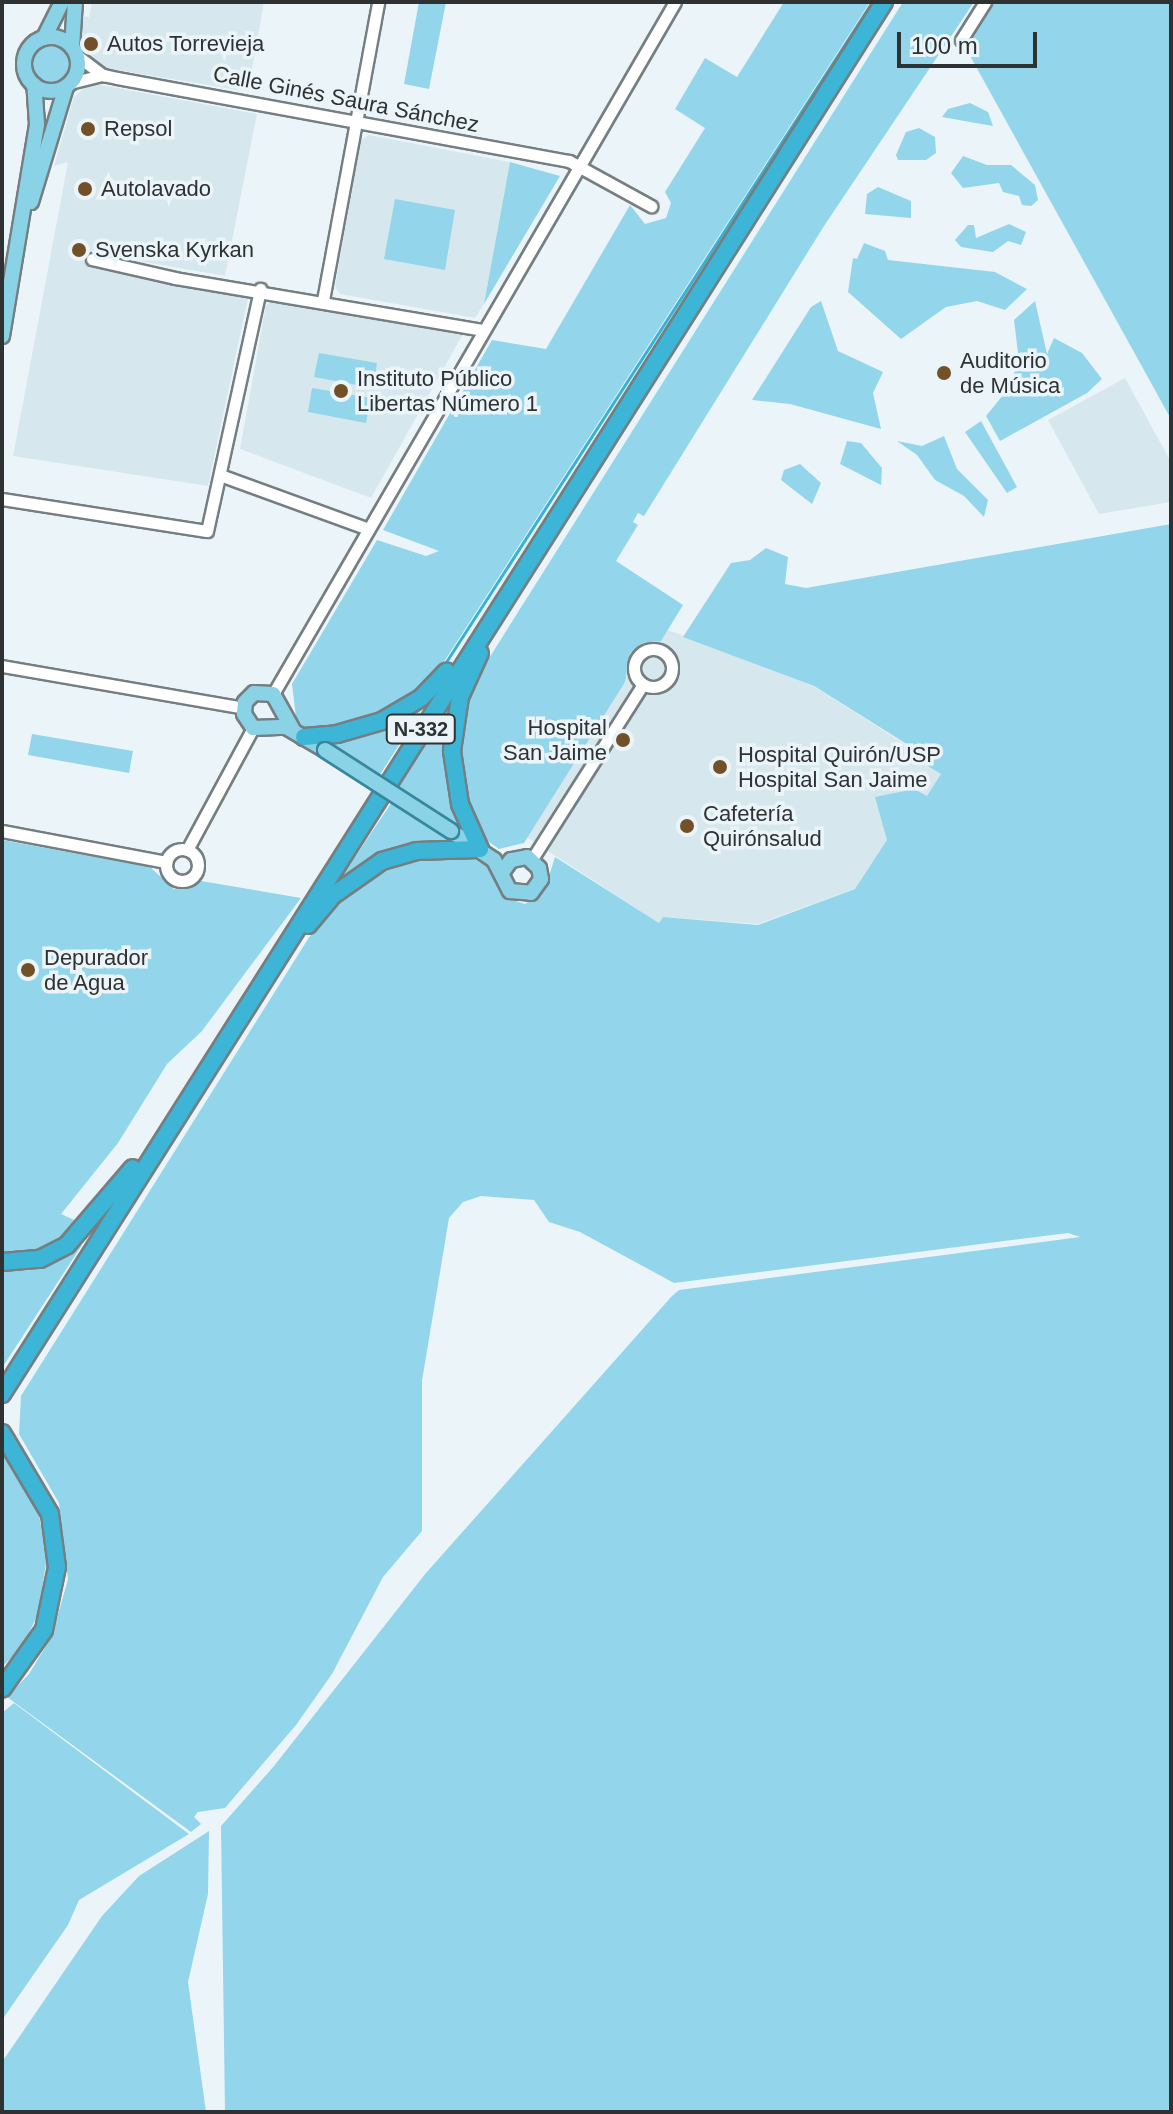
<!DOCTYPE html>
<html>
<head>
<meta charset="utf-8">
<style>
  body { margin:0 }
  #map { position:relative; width:1173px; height:2114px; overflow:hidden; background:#ebf5f9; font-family:Helvetica,sans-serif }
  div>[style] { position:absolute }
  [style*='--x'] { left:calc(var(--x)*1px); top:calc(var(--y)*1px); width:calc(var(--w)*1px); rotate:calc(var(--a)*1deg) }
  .built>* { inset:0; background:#d6e8ee }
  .green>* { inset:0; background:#93d5ea }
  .round { border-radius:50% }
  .stream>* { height:3px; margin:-1.5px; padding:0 1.5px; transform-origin:1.5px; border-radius:1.5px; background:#36b3d4 }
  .roads { filter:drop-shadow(2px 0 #757e81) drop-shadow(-2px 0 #757e81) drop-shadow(0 2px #757e81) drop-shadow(0 -2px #757e81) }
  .minor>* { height:11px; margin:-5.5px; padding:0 5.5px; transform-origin:5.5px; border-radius:5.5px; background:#fff }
  .minor>.ring { margin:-5.5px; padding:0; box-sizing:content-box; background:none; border:11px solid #fff; border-radius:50% }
  .major>* { height:14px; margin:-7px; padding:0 7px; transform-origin:7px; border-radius:7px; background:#8ad3e6 }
  .major>.ring { margin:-7px; padding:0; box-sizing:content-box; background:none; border:14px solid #8ad3e6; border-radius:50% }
  .highway>* { height:16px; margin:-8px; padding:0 8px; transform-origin:8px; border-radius:8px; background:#3cb5d6 }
  .bridges { filter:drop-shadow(2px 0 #37879d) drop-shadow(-2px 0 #37879d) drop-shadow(0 2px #37879d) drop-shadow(0 -2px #37879d) }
  .major-bridge>* { height:14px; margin:-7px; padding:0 7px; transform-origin:7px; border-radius:7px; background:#8ad3e6 }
  .dots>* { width:22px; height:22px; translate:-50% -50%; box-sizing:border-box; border:4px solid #ebf5f9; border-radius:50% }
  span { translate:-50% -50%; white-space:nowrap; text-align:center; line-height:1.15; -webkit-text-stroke:7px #ebf5f9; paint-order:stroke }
  .shield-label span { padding:2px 6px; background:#ebf5f9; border:2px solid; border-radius:6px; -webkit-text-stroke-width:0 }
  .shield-label { font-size:20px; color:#2e3233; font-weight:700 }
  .poi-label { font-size:22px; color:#2e3233 }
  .left { translate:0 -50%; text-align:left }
  .right { translate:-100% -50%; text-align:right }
  .street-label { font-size:22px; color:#2e3233 }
  .frame { position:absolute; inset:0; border:4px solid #2e3233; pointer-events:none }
  .scale { position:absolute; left:897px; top:32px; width:140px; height:36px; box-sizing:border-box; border:4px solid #2e3233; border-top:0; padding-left:10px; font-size:24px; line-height:28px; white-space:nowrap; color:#2e3233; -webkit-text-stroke:6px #ebf5f9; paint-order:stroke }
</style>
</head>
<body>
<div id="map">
  <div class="built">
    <div style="clip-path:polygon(92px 2px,264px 2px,249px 86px,239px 84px,238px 90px,99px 67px,79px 43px,78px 16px,89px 17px)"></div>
    <div style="clip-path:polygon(90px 83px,257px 114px,225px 276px,88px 252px,86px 264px,248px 298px,208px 486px,13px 456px,68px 162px,54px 166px,74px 97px)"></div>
    <div style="clip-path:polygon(369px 135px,510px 162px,484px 304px,475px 318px,340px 294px,335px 287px,361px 140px)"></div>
    <div style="clip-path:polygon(273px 300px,463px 334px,371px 498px,240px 449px,266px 305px)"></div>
    <div style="clip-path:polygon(1125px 378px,1171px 462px,1171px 502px,1099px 514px,1048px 420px)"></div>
    <div style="clip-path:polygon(601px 604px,813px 686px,962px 780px,953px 853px,758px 924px,663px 917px,659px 923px,525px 836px)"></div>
  </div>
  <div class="green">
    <div style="clip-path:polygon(419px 2px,446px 2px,429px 89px,404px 84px)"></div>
    <div style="clip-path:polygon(784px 2px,870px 2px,438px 671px,414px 694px,364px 722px,304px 728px,296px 717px,292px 684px,377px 540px,426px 556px,439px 551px,383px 530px,492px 340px,546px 349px,630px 205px,645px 224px,666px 218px,671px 203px,665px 192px,705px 128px,675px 109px,705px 58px,737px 77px)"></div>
    <div style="clip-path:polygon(903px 2px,974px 2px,824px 226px,644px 516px,638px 513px,633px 522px,638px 525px,616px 561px,683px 605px,661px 641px,642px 643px,630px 653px,625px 682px,524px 843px,499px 849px,485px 839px,468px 808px,458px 755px,465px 701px,474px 682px)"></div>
    <div style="clip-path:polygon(992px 2px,1171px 2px,1171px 419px,964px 45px)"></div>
    <div class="round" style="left:31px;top:44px;width:40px;height:40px"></div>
    <div style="clip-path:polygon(970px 103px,988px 112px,993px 126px,942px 117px,948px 109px)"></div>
    <div style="clip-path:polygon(919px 128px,935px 137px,936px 153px,926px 160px,898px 160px,896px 155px,906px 132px)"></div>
    <div style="clip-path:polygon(963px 156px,987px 165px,1011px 165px,1035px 185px,1038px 200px,1031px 206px,1022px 205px,1019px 196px,1003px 192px,999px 183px,963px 188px,951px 173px)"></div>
    <div style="clip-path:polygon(510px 162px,560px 176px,484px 304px)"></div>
    <div style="clip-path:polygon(878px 187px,911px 201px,911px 218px,865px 214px,867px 194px)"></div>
    <div style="clip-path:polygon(395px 199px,455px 210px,445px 270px,384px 259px)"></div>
    <div style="clip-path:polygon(1009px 224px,1026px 232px,1021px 245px,1008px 241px,993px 252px,961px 247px,955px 240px,968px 225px,974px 225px,976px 238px)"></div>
    <div style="clip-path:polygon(864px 243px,885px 251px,888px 260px,995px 272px,1027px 289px,1005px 310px,977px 301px,946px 307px,901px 339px,848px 292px,853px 258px,857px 259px)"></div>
    <div style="clip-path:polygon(821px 301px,838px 351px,883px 372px,873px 393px,881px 429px,790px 404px,752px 400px,811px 307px)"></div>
    <div style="clip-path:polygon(1035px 301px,1047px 354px,1054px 338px,1082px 353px,1102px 379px,1087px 393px,1000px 441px,986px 416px,1008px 389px,1019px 361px,1014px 320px)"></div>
    <div style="clip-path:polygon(319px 353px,377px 363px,373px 388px,314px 377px)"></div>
    <div style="clip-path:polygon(312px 388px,371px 398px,366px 423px,308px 412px)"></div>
    <div style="clip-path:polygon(981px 421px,1017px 487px,1007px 493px,965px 432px)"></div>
    <div style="clip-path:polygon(944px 436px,957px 469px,988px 500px,984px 517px,964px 496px,935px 480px,917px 455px,897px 441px,922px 446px)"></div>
    <div style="clip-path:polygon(847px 441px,861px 443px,882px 468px,881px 485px,840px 464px)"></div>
    <div style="clip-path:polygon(800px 464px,821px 483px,812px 504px,781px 480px,784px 470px)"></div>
    <div style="clip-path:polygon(1171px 524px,1171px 2112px,225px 2112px,221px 1826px,274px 1766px,426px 1573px,672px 1296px,679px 1290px,1080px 1237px,1068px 1233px,674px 1283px,580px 1232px,549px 1222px,534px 1200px,481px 1196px,463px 1202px,449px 1218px,422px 1381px,422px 1531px,383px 1577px,332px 1674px,296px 1725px,225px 1808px,198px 1812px,194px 1817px,201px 1824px,191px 1832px,7px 1697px,29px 1674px,52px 1636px,68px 1579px,59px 1503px,19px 1434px,21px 1396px,308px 939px,333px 905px,363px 883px,413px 858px,467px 855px,493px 870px,503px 897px,525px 904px,544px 892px,555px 857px,659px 923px,663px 917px,758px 925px,855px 889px,887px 840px,875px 797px,914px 789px,927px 796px,941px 774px,918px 760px,921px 753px,814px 686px,683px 637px,731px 563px,750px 560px,766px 548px,788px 557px,785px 584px,806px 588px)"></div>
    <div style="clip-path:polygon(428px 700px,379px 776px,329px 744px,331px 741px)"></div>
    <div style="clip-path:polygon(451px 704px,446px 768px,459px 827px,399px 787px)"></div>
    <div style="clip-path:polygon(32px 734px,133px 751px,129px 773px,28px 755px)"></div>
    <div style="clip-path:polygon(392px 802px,455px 842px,336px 885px)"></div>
    <div style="clip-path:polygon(2px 840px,150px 867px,174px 889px,189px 889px,201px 881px,301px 898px,202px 1031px,167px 1064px,118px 1143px,61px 1214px,83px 1224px,45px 1251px,2px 1257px)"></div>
    <div style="clip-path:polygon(82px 1245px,2px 1368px,2px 1271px,34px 1270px)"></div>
    <div style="clip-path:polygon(2px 1448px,37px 1505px,47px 1557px,38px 1614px,22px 1647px,2px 1667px)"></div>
    <div style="clip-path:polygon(14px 1703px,189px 1834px,79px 1900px,68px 1925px,2px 2020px,2px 1713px)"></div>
    <div style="clip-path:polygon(209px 1831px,208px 1894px,188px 1982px,206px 2112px,2px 2112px,2px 2062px,102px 1916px,139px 1876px)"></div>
  </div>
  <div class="stream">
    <div style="--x:444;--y:665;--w:789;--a:-57.16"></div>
  </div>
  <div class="roads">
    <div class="minor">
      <div style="--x:961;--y:40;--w:45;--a:-57.7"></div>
      <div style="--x:76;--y:55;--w:34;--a:37"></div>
      <div style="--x:103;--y:75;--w:14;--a:12"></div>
      <div style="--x:117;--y:78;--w:460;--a:10.4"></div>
      <div style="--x:569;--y:161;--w:94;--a:28.8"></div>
      <div style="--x:70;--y:83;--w:34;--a:-14"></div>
      <div style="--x:92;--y:259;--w:85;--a:12.9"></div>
      <div style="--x:175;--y:278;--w:312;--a:9.6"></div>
      <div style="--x:323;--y:300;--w:303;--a:-79.5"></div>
      <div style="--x:220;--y:475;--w:158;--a:20"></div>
      <div style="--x:2;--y:499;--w:207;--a:8.9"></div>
      <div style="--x:207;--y:531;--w:248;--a:-77.6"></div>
      <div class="ring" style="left:634px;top:649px;width:27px;height:27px"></div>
      <div style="--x:2;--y:666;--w:246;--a:9.8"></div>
      <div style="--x:273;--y:694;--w:800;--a:-59.85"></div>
      <div style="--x:2;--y:831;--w:167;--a:10.7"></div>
      <div class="ring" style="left:166px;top:849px;width:21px;height:21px"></div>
      <div style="--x:187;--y:850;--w:139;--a:-61.6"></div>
      <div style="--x:532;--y:859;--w:207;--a:-57.6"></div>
    </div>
    <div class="major">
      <div class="ring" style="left:24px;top:37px;width:40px;height:40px"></div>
      <div style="--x:44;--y:38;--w:40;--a:-63.4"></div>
      <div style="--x:72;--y:47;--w:45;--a:-86.2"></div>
      <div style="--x:31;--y:202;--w:120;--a:-73.1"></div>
      <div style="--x:2;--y:336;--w:215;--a:-80.6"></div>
      <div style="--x:37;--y:124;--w:39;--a:-94"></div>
      <div style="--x:293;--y:730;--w:41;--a:-119.1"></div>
      <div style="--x:273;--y:694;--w:19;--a:-177"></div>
      <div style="--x:254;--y:693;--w:13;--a:135"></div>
      <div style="--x:245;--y:702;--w:12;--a:95"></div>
      <div style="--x:244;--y:714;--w:17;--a:57"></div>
      <div style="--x:253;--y:728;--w:33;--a:-2"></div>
      <div style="--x:286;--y:727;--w:45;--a:30.5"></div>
      <div style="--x:451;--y:831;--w:52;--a:34"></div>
      <div style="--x:494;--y:860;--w:35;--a:63"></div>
      <div style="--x:510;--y:891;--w:21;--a:5"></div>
      <div style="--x:531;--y:893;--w:17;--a:-54"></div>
      <div style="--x:541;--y:879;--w:11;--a:-100"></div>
      <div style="--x:539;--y:868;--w:16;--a:-137"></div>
      <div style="--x:527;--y:857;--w:16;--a:169"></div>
      <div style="--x:511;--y:860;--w:14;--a:126"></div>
    </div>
    <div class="highway">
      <div style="--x:304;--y:737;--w:33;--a:-5"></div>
      <div style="--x:337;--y:734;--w:47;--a:-16.1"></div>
      <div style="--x:382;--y:721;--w:45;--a:-30.5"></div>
      <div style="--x:421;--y:698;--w:37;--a:-46"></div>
      <div style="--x:480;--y:849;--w:49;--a:-114"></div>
      <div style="--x:460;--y:804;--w:54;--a:-98.6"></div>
      <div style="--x:452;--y:751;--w:55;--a:-81.6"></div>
      <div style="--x:460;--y:697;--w:48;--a:-65.6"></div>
      <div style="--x:308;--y:925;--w:38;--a:-50"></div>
      <div style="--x:332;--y:896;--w:61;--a:-35"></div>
      <div style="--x:382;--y:861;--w:35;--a:-16"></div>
      <div style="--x:416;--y:851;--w:64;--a:-1.8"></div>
      <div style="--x:2;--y:1262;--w:38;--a:-5"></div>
      <div style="--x:40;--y:1259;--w:30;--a:-27"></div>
      <div style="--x:67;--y:1245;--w:101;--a:-49.4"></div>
      <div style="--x:2;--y:1394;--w:1648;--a:-57.64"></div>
      <div style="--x:2;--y:1433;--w:94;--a:59.3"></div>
      <div style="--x:50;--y:1514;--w:53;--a:82.5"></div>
      <div style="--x:57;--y:1567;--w:64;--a:101.7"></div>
      <div style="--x:44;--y:1630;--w:72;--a:125.4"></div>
    </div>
  </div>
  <div class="bridges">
    <div class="major-bridge">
      <div style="--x:325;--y:750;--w:150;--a:32.7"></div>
    </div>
  </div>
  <div class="dots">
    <div style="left:91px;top:44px;background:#725128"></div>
    <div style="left:88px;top:129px;background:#725128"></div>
    <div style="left:85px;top:189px;background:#725128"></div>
    <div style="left:79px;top:250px;background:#725128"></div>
    <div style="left:944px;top:373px;background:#725128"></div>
    <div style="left:341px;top:391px;background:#725128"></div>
    <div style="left:623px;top:740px;background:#725128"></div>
    <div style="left:720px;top:767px;background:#725128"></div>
    <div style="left:687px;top:826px;background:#725128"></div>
    <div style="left:28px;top:970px;background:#725128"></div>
  </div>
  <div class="shield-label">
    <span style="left:421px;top:729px">N-332</span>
  </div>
  <div class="poi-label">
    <span class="left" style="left:107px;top:44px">Autos Torrevieja</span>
    <span class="left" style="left:104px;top:129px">Repsol</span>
    <span class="left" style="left:101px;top:189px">Autolavado</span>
    <span class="left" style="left:95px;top:250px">Svenska Kyrkan</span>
    <span class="left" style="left:960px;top:373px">Auditorio<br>de Música</span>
    <span class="left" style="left:357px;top:391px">Instituto Público<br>Libertas Número 1</span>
    <span class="right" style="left:607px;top:740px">Hospital<br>San Jaime</span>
    <span class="left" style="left:738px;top:767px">Hospital Quirón/USP<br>Hospital San Jaime</span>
    <span class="left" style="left:703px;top:826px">Cafetería<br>Quirónsalud</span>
    <span class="left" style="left:44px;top:970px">Depurador<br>de Agua</span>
  </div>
  <div class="street-label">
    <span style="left:346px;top:99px;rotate:11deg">Calle Ginés Saura Sánchez</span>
  </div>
  <div class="frame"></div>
  <div class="scale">100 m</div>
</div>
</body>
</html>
